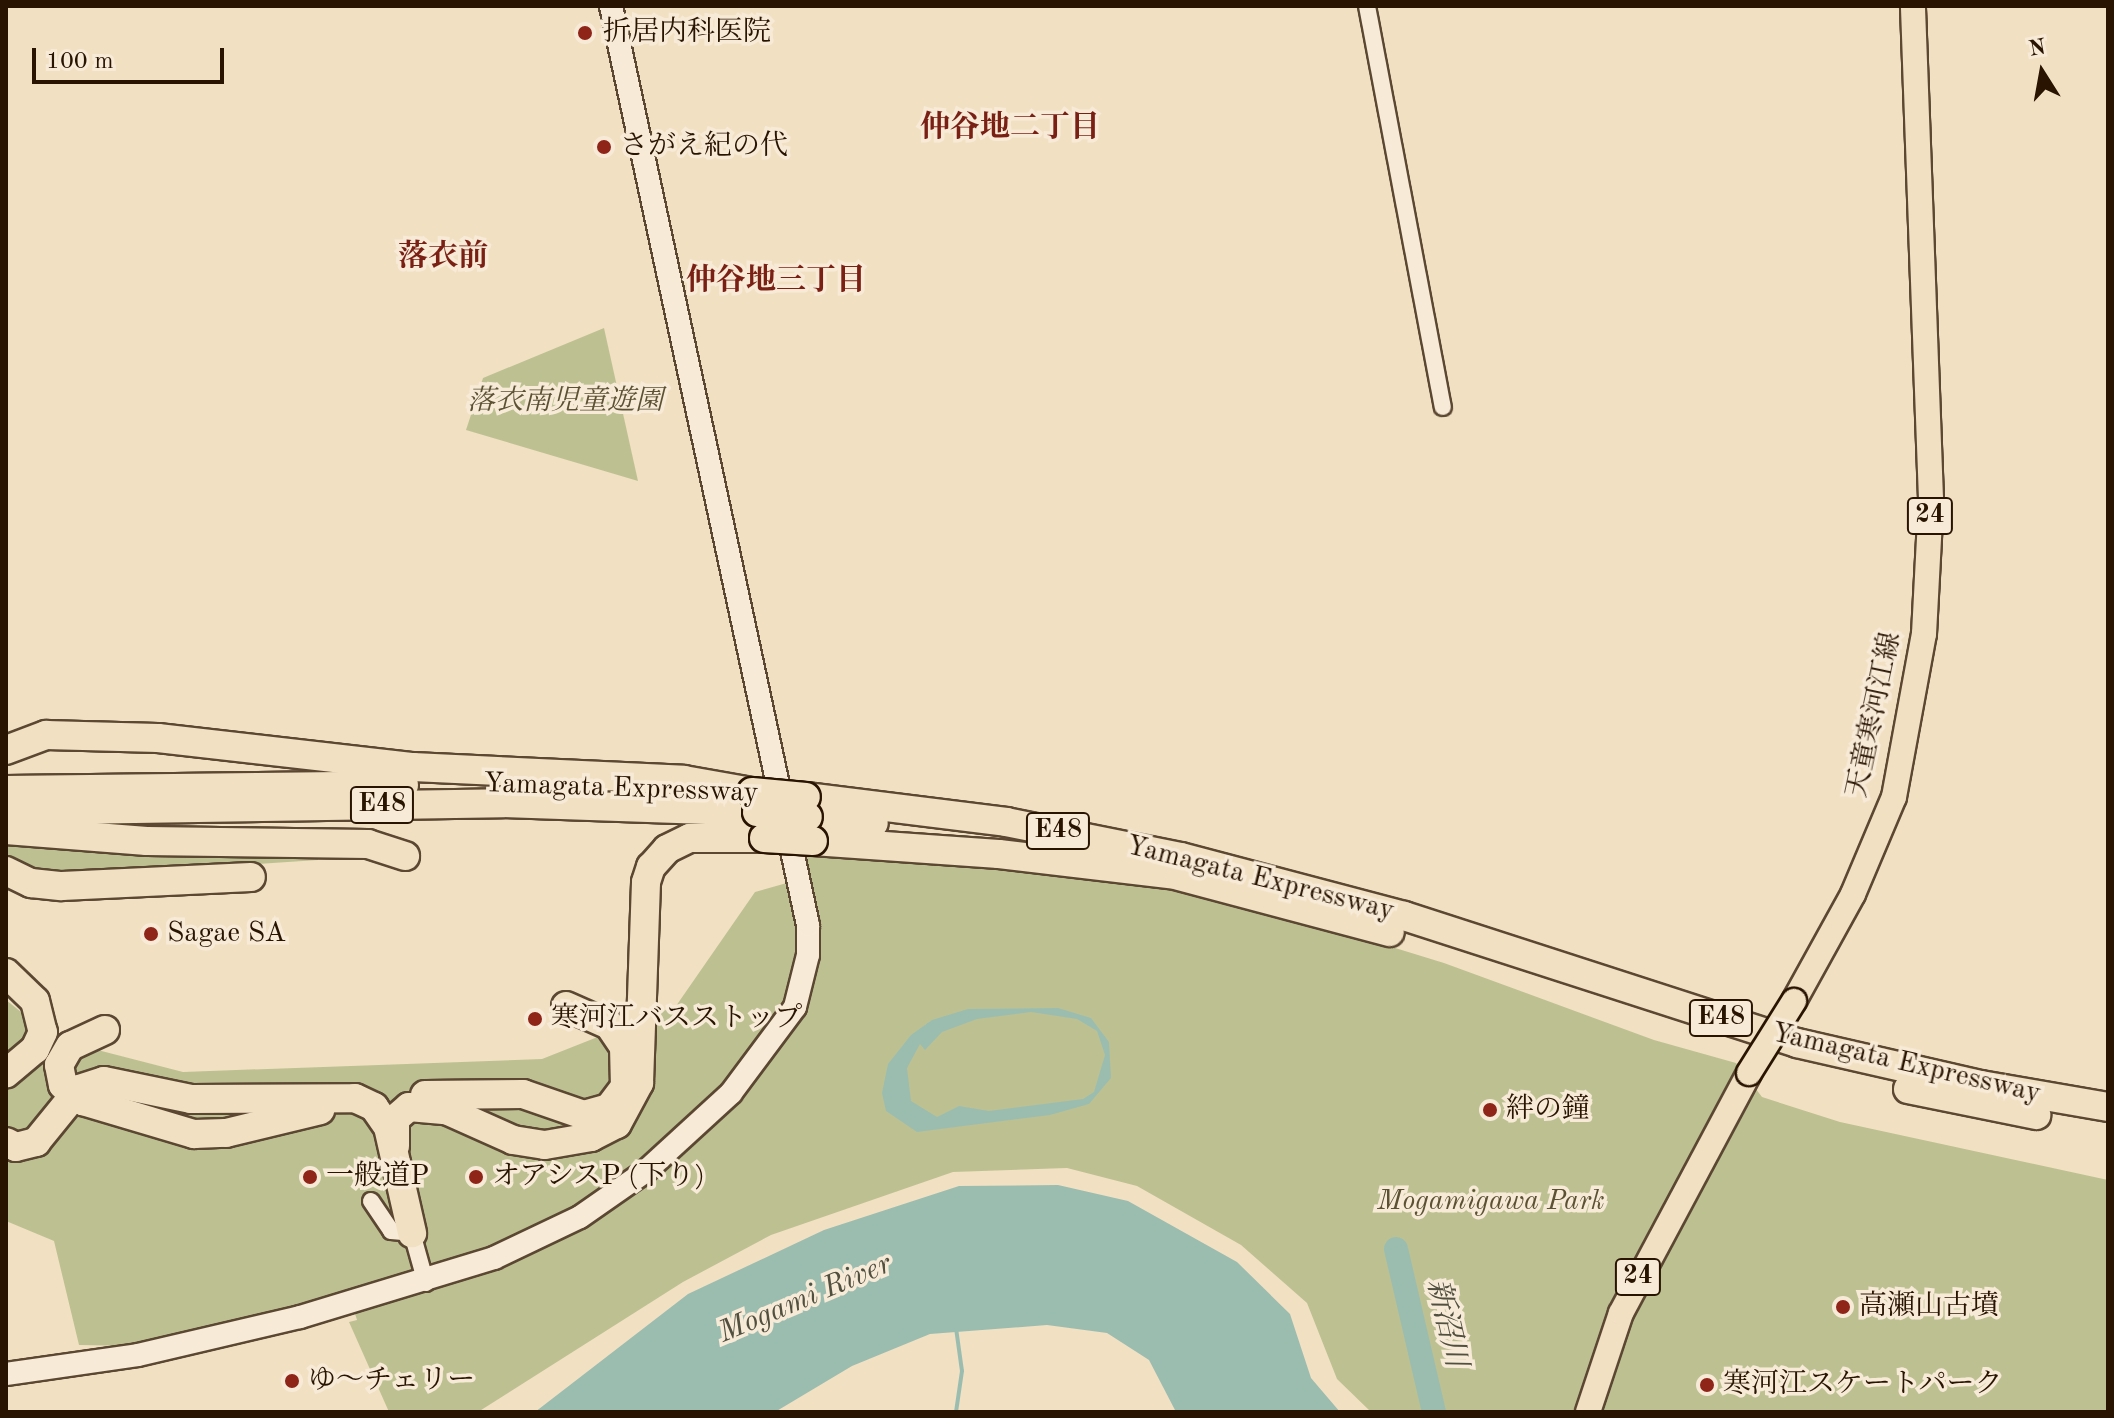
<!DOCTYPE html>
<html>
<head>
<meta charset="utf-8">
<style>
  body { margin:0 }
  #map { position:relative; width:2114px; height:1418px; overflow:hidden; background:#f2e0c3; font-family:"Old Standard TT","Noto Serif JP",serif }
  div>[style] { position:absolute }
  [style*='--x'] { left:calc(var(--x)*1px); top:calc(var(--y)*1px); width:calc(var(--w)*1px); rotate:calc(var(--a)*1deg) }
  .green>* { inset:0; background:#bdc192 }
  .water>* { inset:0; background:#9bbdb0 }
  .stream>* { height:4px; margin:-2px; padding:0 2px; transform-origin:2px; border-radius:2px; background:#9bbdb0 }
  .river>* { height:24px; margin:-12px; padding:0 12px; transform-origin:12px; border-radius:12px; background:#9bbdb0 }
  .roads { filter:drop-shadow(2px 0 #5b4732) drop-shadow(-2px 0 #5b4732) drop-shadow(0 2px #5b4732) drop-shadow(0 -2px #5b4732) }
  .street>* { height:16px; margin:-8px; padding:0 8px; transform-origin:8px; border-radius:8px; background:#f7ebd8 }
  .secondary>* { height:22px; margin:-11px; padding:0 11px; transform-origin:11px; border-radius:11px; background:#f7ebd8 }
  .primary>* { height:24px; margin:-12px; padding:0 12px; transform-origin:12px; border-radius:12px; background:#f2e0c3 }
  .highway>* { height:28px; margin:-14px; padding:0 14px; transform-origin:14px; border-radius:14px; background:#f2e0c3 }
  .bridges { filter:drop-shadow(2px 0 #291402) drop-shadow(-2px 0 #291402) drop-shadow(0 2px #291402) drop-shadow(0 -2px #291402) }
  .primary-bridge>* { height:24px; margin:-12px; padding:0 12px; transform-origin:12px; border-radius:12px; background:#f2e0c3 }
  .highway-bridge>* { height:28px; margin:-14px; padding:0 14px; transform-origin:14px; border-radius:14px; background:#f2e0c3 }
  .dots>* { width:22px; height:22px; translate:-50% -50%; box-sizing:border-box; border:4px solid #f7ebd8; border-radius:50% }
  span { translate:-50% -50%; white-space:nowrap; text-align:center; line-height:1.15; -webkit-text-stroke:7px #f7ebd8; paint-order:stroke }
  .shield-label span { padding:2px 6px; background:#f7ebd8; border:2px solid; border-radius:6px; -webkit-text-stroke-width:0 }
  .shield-label { font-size:26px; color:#291402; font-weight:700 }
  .poi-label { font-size:28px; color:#291402 }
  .left { translate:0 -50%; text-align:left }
  .park-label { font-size:28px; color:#5d5134; font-style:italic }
  .street-label { font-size:28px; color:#291402 }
  .neighbourhood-label { font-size:30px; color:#7a1f14; font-weight:700 }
  .water-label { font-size:30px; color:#514f3f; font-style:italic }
  .frame { position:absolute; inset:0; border:8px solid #291402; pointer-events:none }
  .north { position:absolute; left:2002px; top:32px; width:80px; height:80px; -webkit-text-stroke:6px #f7ebd8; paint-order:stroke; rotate:349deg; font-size:22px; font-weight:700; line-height:32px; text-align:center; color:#291402 }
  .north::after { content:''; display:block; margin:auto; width:28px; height:36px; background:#291402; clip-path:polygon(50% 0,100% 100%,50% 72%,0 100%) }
  .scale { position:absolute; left:32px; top:48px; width:192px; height:36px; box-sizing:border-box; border:4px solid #291402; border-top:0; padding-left:10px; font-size:24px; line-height:28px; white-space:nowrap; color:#291402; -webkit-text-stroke:6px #f7ebd8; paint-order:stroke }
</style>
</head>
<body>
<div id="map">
  <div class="green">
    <div style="clip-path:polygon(604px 328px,638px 481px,466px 430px,483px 378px)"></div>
    <div style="clip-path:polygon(6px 840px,318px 855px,318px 860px,41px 878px,6px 862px)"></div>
    <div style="clip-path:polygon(804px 850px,946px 856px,1236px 899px,1444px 963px,1654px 1040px,1736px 1063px,1762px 1097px,1840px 1122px,2108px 1180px,2108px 1412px,1371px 1412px,1337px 1379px,1307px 1303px,1241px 1245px,1137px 1186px,1067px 1168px,953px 1172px,771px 1235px,683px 1282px,478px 1412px,389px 1412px,349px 1322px,357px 1320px,350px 1298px,134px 1346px,79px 1345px,54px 1241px,6px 1221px,6px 1000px,55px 1039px,183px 1072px,542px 1059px,676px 1006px,755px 892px,808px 877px)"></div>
  </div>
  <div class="water">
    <div style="clip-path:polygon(evenodd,1058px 1008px,1091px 1018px,1109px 1042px,1111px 1078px,1089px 1104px,1050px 1115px,917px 1132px,886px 1111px,882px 1093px,888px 1064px,911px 1035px,932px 1020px,968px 1009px,1058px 1008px,1031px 1012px,1077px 1019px,1097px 1031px,1105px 1055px,1094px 1092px,1083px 1099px,989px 1111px,959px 1106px,937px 1117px,911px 1101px,907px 1068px,920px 1044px,925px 1050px,942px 1032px,977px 1019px,1031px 1012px)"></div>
    <div style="clip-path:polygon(1058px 1185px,1128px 1201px,1237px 1262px,1290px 1314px,1311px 1378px,1340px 1412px,1176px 1412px,1149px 1360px,1107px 1333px,1047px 1325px,930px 1334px,852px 1366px,775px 1412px,535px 1412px,688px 1294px,824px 1230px,959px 1186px)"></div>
  </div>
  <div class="stream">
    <div style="--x:956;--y:1328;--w:43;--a:82.1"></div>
    <div style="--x:962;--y:1371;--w:41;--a:98.3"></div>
  </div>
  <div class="river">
    <div style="--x:1396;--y:1249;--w:167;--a:76.9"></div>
  </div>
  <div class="roads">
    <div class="street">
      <div style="--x:1367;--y:6;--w:408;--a:79.3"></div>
      <div style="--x:371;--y:1201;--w:36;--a:56"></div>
      <div style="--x:391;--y:1231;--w:21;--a:5"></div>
      <div style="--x:412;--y:1233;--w:52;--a:74.4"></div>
    </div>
    <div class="secondary">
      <div style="--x:6;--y:1374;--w:133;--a:-8.2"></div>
      <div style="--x:138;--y:1355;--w:166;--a:-13.2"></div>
      <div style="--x:300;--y:1317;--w:203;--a:-16.9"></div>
      <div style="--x:494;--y:1258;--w:95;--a:-25.5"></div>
      <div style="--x:580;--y:1217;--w:80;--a:-34.9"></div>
      <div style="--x:646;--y:1171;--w:115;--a:-42.5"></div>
      <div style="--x:731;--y:1093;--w:107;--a:-53.3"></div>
      <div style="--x:795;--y:1007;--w:54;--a:-76"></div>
      <div style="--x:808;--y:955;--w:30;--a:-90"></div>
      <div style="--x:808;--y:925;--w:940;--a:-102.1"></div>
    </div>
    <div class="primary">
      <div style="--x:1794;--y:1001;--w:122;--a:-61.1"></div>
      <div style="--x:1853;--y:894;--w:105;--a:-67.1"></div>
      <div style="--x:1894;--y:797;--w:166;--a:-79.6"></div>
      <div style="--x:1924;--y:634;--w:135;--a:-87"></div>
      <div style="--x:1931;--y:499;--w:493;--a:-92.1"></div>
      <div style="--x:1588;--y:1412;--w:104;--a:-71.6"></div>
      <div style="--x:1621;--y:1313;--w:272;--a:-61.9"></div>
    </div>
    <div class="highway">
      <div style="--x:6;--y:750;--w:43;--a:-20.6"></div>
      <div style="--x:46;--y:735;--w:112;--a:1.5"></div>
      <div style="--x:158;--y:738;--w:257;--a:6.5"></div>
      <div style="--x:413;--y:767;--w:271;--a:2.7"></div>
      <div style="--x:684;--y:780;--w:69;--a:10"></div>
      <div style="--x:6;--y:790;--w:398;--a:-0.7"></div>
      <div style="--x:806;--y:797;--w:202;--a:7.1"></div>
      <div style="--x:1006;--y:822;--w:178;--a:11.3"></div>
      <div style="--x:1181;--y:857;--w:231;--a:14.8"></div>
      <div style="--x:1404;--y:916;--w:413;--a:17.9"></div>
      <div style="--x:1797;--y:1043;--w:189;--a:12.9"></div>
      <div style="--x:1981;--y:1085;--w:129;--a:9.8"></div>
      <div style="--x:6;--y:811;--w:497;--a:-0.9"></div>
      <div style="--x:503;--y:803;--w:254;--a:2"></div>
      <div style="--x:808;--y:817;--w:66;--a:5.2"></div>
      <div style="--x:6;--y:830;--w:141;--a:4.5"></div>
      <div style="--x:147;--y:841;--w:221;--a:0.8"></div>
      <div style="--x:368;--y:844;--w:39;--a:18"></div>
      <div style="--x:813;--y:841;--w:186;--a:4"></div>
      <div style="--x:999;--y:854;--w:177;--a:6.8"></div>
      <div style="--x:6;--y:871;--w:28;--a:26"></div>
      <div style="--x:31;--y:883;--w:31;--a:6"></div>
      <div style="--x:62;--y:886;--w:189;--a:-2.7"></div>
      <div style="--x:1179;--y:876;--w:218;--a:14.9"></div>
      <div style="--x:6;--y:973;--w:40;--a:44"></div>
      <div style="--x:35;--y:1001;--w:32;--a:76"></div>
      <div style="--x:43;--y:1032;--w:19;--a:115"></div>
      <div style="--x:35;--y:1049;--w:38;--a:140"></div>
      <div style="--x:105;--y:1030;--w:38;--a:155"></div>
      <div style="--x:70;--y:1046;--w:22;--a:120"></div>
      <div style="--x:59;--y:1065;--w:20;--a:79"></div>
      <div style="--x:63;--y:1085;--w:26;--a:39"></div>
      <div style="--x:83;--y:1101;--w:116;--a:16.6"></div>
      <div style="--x:194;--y:1134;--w:32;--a:-2"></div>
      <div style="--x:226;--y:1133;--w:97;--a:-13.7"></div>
      <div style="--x:1908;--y:1089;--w:131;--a:11.5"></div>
      <div style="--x:425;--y:1095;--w:98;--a:-0.6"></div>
      <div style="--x:523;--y:1094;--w:65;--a:19"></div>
      <div style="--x:584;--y:1115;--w:26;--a:-16"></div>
      <div style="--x:609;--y:1108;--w:26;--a:-53"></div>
      <div style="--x:625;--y:1087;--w:40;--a:-91.4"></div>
      <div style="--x:624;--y:1047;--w:27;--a:-124"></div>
      <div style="--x:609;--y:1025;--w:47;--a:-156.2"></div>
      <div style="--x:6;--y:1142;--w:11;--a:27"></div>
      <div style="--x:16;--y:1147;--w:21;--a:-14"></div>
      <div style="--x:36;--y:1142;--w:68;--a:-50.9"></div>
      <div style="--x:79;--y:1089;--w:26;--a:-18"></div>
      <div style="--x:104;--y:1081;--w:89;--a:11.7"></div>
      <div style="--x:191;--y:1099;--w:164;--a:-0.3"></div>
      <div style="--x:355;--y:1098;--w:21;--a:25"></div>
      <div style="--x:374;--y:1107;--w:24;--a:55"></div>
      <div style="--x:388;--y:1127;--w:109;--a:77.2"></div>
      <div style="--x:395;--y:1146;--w:27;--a:-90"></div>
      <div style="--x:395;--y:1119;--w:18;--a:-41"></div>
      <div style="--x:409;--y:1107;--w:37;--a:5"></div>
      <div style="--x:446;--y:1110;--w:73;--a:24.1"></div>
      <div style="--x:513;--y:1140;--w:32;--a:9"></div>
      <div style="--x:545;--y:1145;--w:47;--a:-9.9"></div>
      <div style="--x:591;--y:1137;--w:29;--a:-27"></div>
      <div style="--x:617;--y:1124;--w:47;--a:-61.8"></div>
      <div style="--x:639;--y:1083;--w:201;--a:-88"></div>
      <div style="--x:646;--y:882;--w:16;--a:-72"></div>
      <div style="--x:651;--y:867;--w:24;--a:-48"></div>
      <div style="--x:667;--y:849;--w:25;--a:-26"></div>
      <div style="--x:690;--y:838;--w:74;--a:0"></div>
    </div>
  </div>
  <div class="bridges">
    <div class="primary-bridge">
      <div style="--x:1749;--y:1073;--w:85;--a:-58"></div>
    </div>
    <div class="highway-bridge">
      <div style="--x:752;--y:792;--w:54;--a:5.3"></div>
      <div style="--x:757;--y:812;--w:51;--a:5.6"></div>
      <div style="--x:764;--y:838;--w:49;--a:3.5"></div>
    </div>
  </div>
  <div class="dots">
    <div style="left:585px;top:33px;background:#8f2418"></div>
    <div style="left:604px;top:147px;background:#8f2418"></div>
    <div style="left:151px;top:934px;background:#8f2418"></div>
    <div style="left:535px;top:1019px;background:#8f2418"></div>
    <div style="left:1490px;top:1110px;background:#8f2418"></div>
    <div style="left:310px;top:1177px;background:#8f2418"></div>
    <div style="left:476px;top:1177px;background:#8f2418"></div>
    <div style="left:1843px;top:1307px;background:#8f2418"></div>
    <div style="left:292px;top:1381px;background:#8f2418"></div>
    <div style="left:1707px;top:1385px;background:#8f2418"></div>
  </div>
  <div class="shield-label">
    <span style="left:1930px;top:516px">24</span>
    <span style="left:382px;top:805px">E48</span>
    <span style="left:1058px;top:831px">E48</span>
    <span style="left:1721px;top:1018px">E48</span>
    <span style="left:1638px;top:1277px">24</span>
  </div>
  <div class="poi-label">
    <span class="left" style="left:603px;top:33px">折居内科医院</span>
    <span class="left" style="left:620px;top:147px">さがえ紀の代</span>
    <span class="left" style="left:167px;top:934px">Sagae SA</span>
    <span class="left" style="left:551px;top:1019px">寒河江バスストップ</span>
    <span class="left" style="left:1506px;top:1110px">絆の鐘</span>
    <span class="left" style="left:326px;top:1177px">一般道P</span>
    <span class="left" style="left:492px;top:1177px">オアシスP (下り)</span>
    <span class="left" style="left:1859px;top:1307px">高瀬山古墳</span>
    <span class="left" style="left:308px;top:1381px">ゆ～チェリー</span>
    <span class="left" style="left:1723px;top:1385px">寒河江スケートパーク</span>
  </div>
  <div class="park-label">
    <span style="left:565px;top:402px">落衣南児童遊園</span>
    <span style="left:1491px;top:1202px">Mogamigawa Park</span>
  </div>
  <div class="street-label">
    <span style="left:1875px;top:715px;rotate:-78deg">天童寒河江線</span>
    <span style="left:621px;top:789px;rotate:2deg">Yamagata Expressway</span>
    <span style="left:1260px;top:879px;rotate:14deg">Yamagata Expressway</span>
    <span style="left:1906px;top:1064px;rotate:13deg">Yamagata Expressway</span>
  </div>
  <div class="neighbourhood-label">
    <span style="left:1010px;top:128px">仲谷地二丁目</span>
    <span style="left:443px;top:257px">落衣前</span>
    <span style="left:776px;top:281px">仲谷地三丁目</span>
  </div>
  <div class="water-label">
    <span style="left:805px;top:1299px;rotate:-23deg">Mogami River</span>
    <span style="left:1446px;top:1323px;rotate:77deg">新沼川</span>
  </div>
  <div class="frame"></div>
  <div class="north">N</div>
  <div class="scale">100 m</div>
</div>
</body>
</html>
